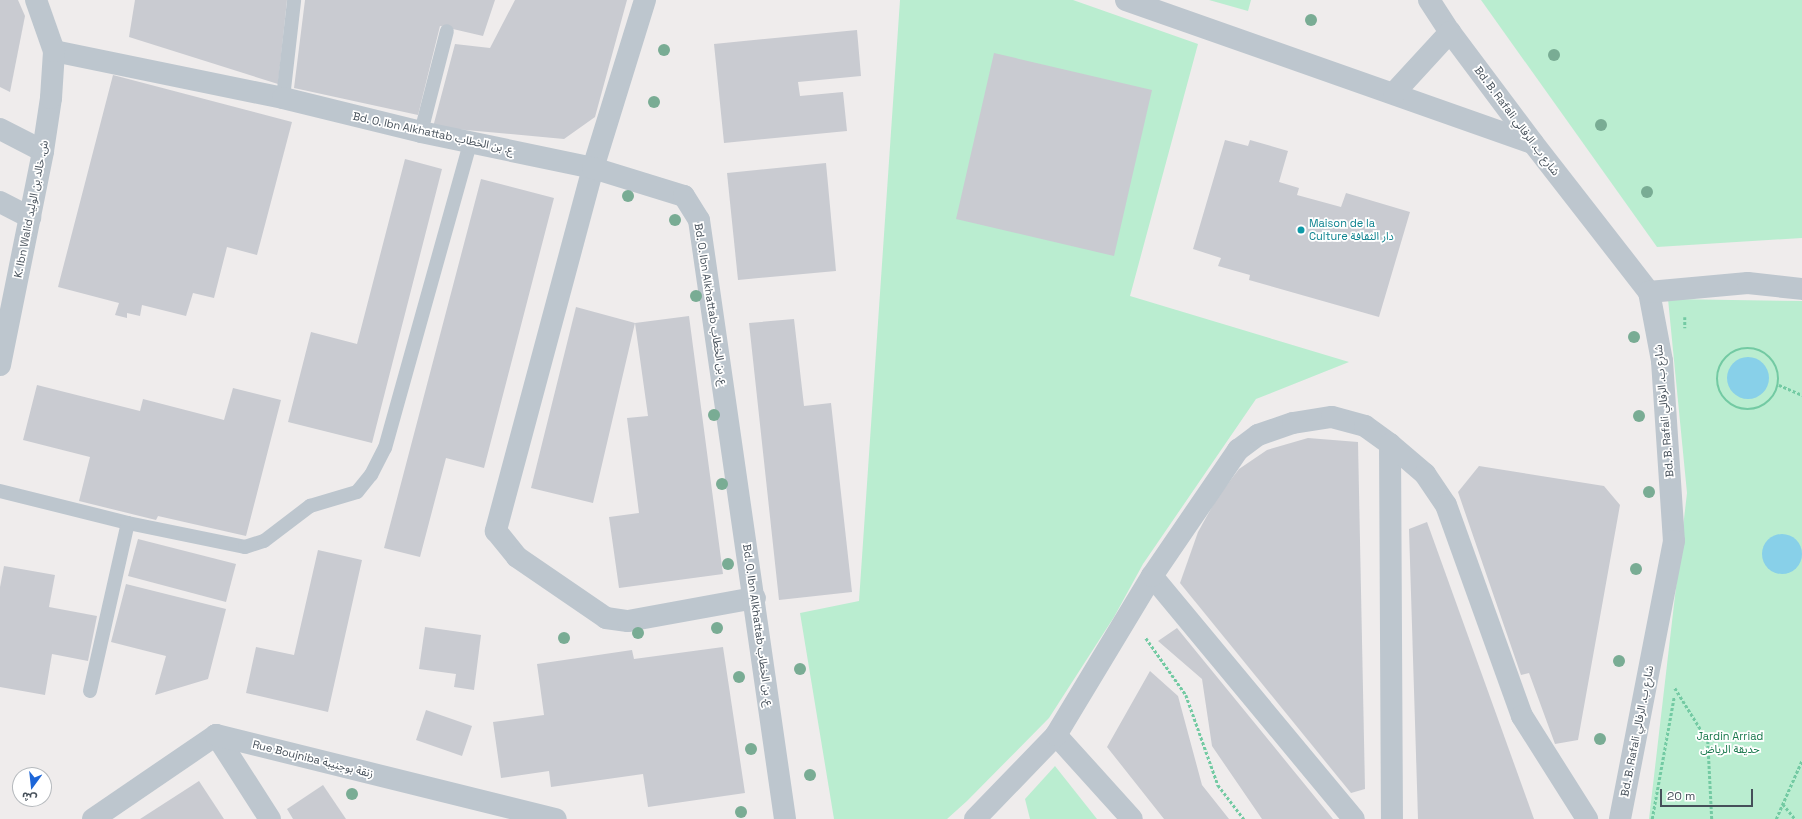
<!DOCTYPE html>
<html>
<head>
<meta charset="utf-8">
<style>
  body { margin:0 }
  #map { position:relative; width:1802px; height:819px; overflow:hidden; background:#efecec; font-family:"Space Grotesk","Noto Sans Arabic",sans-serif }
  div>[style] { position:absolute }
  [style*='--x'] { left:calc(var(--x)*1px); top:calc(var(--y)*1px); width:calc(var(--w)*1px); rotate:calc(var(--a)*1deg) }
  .green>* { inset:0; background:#baedd0 }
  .water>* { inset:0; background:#88d0e9 }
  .round { border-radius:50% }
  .building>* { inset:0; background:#c9cbd1 }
  .path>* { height:2.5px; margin-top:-1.25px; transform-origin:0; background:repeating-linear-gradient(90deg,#73caa3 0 3px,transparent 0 5px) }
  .path>.ring { margin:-1.25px; padding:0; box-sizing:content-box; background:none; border:2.5px solid #73caa3; border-radius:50% }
  .lane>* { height:14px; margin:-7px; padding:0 7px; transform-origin:7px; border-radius:7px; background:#bdc6ce }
  .street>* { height:22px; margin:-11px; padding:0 11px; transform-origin:11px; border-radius:11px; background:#bdc6ce }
  .trees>* { width:12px; height:12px; margin:-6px; border-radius:50%; background:#79ac94 }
  .dots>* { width:11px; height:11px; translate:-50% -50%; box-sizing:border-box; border:2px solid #fff; border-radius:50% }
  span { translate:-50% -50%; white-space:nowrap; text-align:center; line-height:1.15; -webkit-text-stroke:3.5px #fff; paint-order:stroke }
  .street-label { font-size:11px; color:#454f59 }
  .culture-label { font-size:11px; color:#0d838f }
  .left { translate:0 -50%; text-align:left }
  .park-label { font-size:11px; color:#18784c }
  .north { position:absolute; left:12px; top:767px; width:40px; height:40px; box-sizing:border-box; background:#fff; border:1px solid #b5b9bd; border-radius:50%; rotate:195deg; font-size:11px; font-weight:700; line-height:16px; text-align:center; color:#454f59 }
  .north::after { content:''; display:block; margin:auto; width:14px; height:18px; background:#1d66d8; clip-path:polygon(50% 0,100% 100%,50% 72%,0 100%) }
  .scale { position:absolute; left:1660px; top:789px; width:93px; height:18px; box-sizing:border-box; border:2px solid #454f59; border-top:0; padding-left:5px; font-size:12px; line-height:14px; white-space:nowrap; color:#454f59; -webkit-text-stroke:3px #fff; paint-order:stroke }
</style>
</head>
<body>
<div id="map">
  <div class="green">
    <div style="clip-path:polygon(900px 0,1073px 0,1198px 44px,1130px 296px,1349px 362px,1256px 399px,1143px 564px,1114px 617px,1049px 718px,967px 801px,947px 819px,834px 819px,800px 613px,859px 601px)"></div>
    <div style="clip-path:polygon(1209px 0,1251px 0,1248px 11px)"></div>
    <div style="clip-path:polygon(1481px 0,1802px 0,1802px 238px,1657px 247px)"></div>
    <div style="clip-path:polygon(1668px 299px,1802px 301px,1802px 819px,1649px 819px,1687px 493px)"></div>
    <div style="clip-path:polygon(1055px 766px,1097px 819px,1030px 819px,1025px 799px)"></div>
  </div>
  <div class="water">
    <div class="round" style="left:1727px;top:357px;width:42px;height:42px"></div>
    <div class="round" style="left:1762px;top:534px;width:40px;height:40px"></div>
  </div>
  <div class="building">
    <div style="clip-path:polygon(0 0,18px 0,25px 16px,10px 92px,0 87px)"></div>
    <div style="clip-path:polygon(135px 0,287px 0,278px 84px,129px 37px)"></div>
    <div style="clip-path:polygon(305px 0,495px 0,483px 36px,440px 26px,418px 115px,294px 88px)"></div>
    <div style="clip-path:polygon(515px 0,627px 0,595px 117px,564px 139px,433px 127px,455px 44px,490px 48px)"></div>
    <div style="clip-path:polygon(857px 30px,861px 76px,798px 82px,800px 96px,843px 92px,847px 131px,724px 143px,714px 44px)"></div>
    <div style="clip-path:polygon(994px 53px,1152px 90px,1114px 256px,956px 219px)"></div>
    <div style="clip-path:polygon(113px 75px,292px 122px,257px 255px,227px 247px,214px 298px,193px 293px,186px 316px,142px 305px,140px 316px,127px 313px,127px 318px,115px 315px,119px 303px,58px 287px)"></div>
    <div style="clip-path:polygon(1225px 140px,1248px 146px,1250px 140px,1288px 151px,1279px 182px,1299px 188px,1297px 195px,1341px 207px,1346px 193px,1410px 212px,1379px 317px,1249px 280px,1250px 275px,1218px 266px,1221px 258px,1193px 249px)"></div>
    <div style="clip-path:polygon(405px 159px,442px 169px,372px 443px,288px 422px,311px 332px,357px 344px)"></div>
    <div style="clip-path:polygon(826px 163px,836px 271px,738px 280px,727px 173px)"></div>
    <div style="clip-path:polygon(481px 179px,554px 198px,484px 468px,446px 458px,420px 557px,384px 548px)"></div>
    <div style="clip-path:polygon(576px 307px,635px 323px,689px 316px,723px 574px,619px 588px,609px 517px,639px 513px,627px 418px,648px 416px,635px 323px,593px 503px,531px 488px)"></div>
    <div style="clip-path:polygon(794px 319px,804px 406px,831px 403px,852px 592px,779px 600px,749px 323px)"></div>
    <div style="clip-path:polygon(37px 385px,140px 411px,143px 399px,224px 420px,233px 388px,281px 400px,246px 536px,158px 516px,156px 520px,79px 501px,90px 457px,23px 440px)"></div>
    <div style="clip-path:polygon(1308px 438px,1358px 442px,1365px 789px,1351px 793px,1180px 583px,1198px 532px,1217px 498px,1239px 469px,1267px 450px)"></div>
    <div style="clip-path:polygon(1479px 466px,1604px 486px,1620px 505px,1578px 740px,1555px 744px,1529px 673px,1521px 675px,1458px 492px)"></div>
    <div style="clip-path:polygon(1427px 522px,1534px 819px,1418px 819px,1409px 529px)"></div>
    <div style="clip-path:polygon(138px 539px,236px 564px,226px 602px,128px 576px)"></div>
    <div style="clip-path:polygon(318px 550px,362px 560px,328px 712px,246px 693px,256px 647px,294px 655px)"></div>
    <div style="clip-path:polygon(4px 566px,55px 575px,49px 607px,97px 616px,88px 661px,52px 654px,45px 695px,0 687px,0 587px)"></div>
    <div style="clip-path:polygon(126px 584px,226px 609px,208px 679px,155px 695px,166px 656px,111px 642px)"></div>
    <div style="clip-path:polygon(425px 627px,481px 635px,474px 690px,454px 687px,456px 674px,419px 669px)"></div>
    <div style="clip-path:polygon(1177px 628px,1333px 819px,1262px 819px,1212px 746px,1202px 679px,1158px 641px)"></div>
    <div style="clip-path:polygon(723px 647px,745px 793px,648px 807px,643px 774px,551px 787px,549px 771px,501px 778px,493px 722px,544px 715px,537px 664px,632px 650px,634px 659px)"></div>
    <div style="clip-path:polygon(1150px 671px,1178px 696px,1202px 785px,1229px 819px,1164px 819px,1107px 747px)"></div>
    <div style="clip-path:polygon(426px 710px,472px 726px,462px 756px,416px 740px)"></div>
    <div style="clip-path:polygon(199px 781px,224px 819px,140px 819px)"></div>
    <div style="clip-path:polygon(323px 785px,346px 819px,293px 819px,287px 809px)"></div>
  </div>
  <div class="path">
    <div style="--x:1685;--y:317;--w:11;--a:90"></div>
    <div class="ring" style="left:1717px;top:348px;width:59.5px;height:59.5px"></div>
    <div style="--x:1779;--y:385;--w:25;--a:23"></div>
    <div style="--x:1146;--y:638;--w:70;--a:54.9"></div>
    <div style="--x:1186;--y:695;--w:96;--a:70.4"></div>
    <div style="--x:1218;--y:785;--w:43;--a:52.6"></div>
    <div style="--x:1675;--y:688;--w:62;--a:58.1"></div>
    <div style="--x:1708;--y:741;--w:78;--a:87.1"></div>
    <div style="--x:1783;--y:804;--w:19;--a:51"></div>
    <div style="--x:1652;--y:819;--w:124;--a:-79.8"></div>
    <div style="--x:1776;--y:819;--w:64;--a:-66.2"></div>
  </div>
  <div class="lane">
    <div style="--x:283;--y:98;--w:98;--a:-83.5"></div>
    <div style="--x:421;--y:132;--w:104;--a:-75.6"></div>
    <div style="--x:0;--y:491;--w:132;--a:14"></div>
    <div style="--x:128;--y:523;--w:119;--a:11.6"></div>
    <div style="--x:245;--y:547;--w:20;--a:-18"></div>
    <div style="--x:264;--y:541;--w:58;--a:-37.3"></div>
    <div style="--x:310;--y:506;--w:49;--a:-16.6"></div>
    <div style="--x:357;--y:492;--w:22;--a:-51"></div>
    <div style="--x:371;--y:475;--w:30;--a:-63"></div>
    <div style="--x:385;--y:448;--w:319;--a:-74.4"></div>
    <div style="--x:90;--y:691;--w:172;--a:-77.3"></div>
  </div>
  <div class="street">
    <div style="--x:645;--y:0;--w:176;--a:107.2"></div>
    <div style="--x:593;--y:168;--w:376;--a:105"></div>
    <div style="--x:496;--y:531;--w:33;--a:51"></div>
    <div style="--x:517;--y:557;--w:108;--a:34.4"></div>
    <div style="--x:606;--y:618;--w:22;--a:8"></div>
    <div style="--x:628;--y:621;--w:129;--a:-10.3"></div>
    <div style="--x:1126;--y:0;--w:431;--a:19.4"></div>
    <div style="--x:1429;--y:0;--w:38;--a:57"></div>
    <div style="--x:1450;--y:32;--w:139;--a:53.2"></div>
    <div style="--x:1533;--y:143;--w:189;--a:52.1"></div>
    <div style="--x:1649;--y:292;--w:70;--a:79.3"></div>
    <div style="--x:1662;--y:361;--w:180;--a:86.2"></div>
    <div style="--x:1674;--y:541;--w:283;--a:101"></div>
    <div style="--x:54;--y:51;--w:234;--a:11.6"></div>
    <div style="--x:283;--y:98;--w:142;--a:13.8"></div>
    <div style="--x:421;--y:132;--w:176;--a:11.8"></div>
    <div style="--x:593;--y:168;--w:95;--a:17.1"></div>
    <div style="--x:684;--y:196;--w:28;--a:58"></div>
    <div style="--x:699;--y:220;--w:605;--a:81.83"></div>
    <div style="--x:1394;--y:93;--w:83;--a:-47.4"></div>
    <div style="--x:0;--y:129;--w:48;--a:27.1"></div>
    <div style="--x:0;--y:202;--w:34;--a:27"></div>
    <div style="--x:1649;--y:292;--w:99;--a:-5.2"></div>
    <div style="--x:1748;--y:283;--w:54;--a:6.3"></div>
    <div style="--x:0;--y:365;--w:218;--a:-78.6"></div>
    <div style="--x:43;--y:151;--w:54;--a:-81.4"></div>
    <div style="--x:51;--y:98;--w:47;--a:-86.3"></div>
    <div style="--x:54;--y:51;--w:54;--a:-109.4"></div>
    <div style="--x:1390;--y:444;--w:375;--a:89.7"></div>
    <div style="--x:1152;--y:576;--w:316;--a:50.3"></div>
    <div style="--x:216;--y:735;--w:100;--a:57.3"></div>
    <div style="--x:1056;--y:735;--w:113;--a:47.9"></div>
    <div style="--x:93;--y:819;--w:149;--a:-34.3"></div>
    <div style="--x:216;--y:735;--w:350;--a:13.9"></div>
    <div style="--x:975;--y:819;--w:117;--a:-46"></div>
    <div style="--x:1056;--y:735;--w:186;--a:-58.9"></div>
    <div style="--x:1152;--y:576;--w:153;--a:-55.7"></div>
    <div style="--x:1238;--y:450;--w:25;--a:-37"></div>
    <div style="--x:1258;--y:435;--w:37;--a:-19"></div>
    <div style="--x:1293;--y:423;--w:39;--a:-9"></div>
    <div style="--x:1332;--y:417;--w:34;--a:15"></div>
    <div style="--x:1365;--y:426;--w:31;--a:36"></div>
    <div style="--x:1390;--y:444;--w:46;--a:40.6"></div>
    <div style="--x:1425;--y:474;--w:37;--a:56"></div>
    <div style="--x:1446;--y:505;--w:224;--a:70.2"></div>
    <div style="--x:1522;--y:716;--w:122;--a:57.7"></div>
  </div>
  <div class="trees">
    <div style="left:1311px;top:20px"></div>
    <div style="left:664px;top:50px"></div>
    <div style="left:1554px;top:55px"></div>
    <div style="left:654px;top:102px"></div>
    <div style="left:1601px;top:125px"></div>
    <div style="left:1647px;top:192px"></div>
    <div style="left:628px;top:196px"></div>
    <div style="left:675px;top:220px"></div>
    <div style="left:696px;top:296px"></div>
    <div style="left:1634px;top:337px"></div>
    <div style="left:714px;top:415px"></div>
    <div style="left:1639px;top:416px"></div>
    <div style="left:722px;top:484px"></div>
    <div style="left:1649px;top:492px"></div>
    <div style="left:728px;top:564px"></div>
    <div style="left:1636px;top:569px"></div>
    <div style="left:717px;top:628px"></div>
    <div style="left:638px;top:633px"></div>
    <div style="left:564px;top:638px"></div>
    <div style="left:1619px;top:661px"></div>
    <div style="left:800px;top:669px"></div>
    <div style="left:739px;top:677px"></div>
    <div style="left:1600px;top:739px"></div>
    <div style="left:751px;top:749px"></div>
    <div style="left:810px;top:775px"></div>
    <div style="left:352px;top:794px"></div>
    <div style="left:741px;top:812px"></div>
  </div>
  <div class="dots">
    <div style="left:1301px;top:230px;background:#0f9aa8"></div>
  </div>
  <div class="street-label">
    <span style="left:1517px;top:121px;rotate:53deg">Bd. B. Rafali شارع ب. الرفالي</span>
    <span style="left:433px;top:133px;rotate:12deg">Bd. O. Ibn Alkhattab ع. بن الخطاب</span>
    <span style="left:31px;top:209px;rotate:-79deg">K. Ibn Walid ش. خالد بن الوليد</span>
    <span style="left:711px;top:304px;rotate:81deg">Bd. O. Ibn Alkhattab ع. بن الخطاب</span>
    <span style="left:1664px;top:411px;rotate:-95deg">Bd. B. Rafali شارع ب. الرفالي</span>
    <span style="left:758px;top:625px;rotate:82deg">Bd. O. Ibn Alkhattab ع. بن الخطاب</span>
    <span style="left:1637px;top:731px;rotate:-79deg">Bd. B. Rafali شارع ب. الرفالي</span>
    <span style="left:313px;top:759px;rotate:14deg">Rue Boujniba زنقة بوجنيبة</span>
  </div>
  <div class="culture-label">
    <span class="left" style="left:1309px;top:230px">Maison de la<br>Culture دار الثقافة</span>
  </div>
  <div class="park-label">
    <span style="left:1730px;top:743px">Jardin Arriad<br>حديقة الرياض</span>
  </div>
  <div class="north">ش</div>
  <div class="scale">20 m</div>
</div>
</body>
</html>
